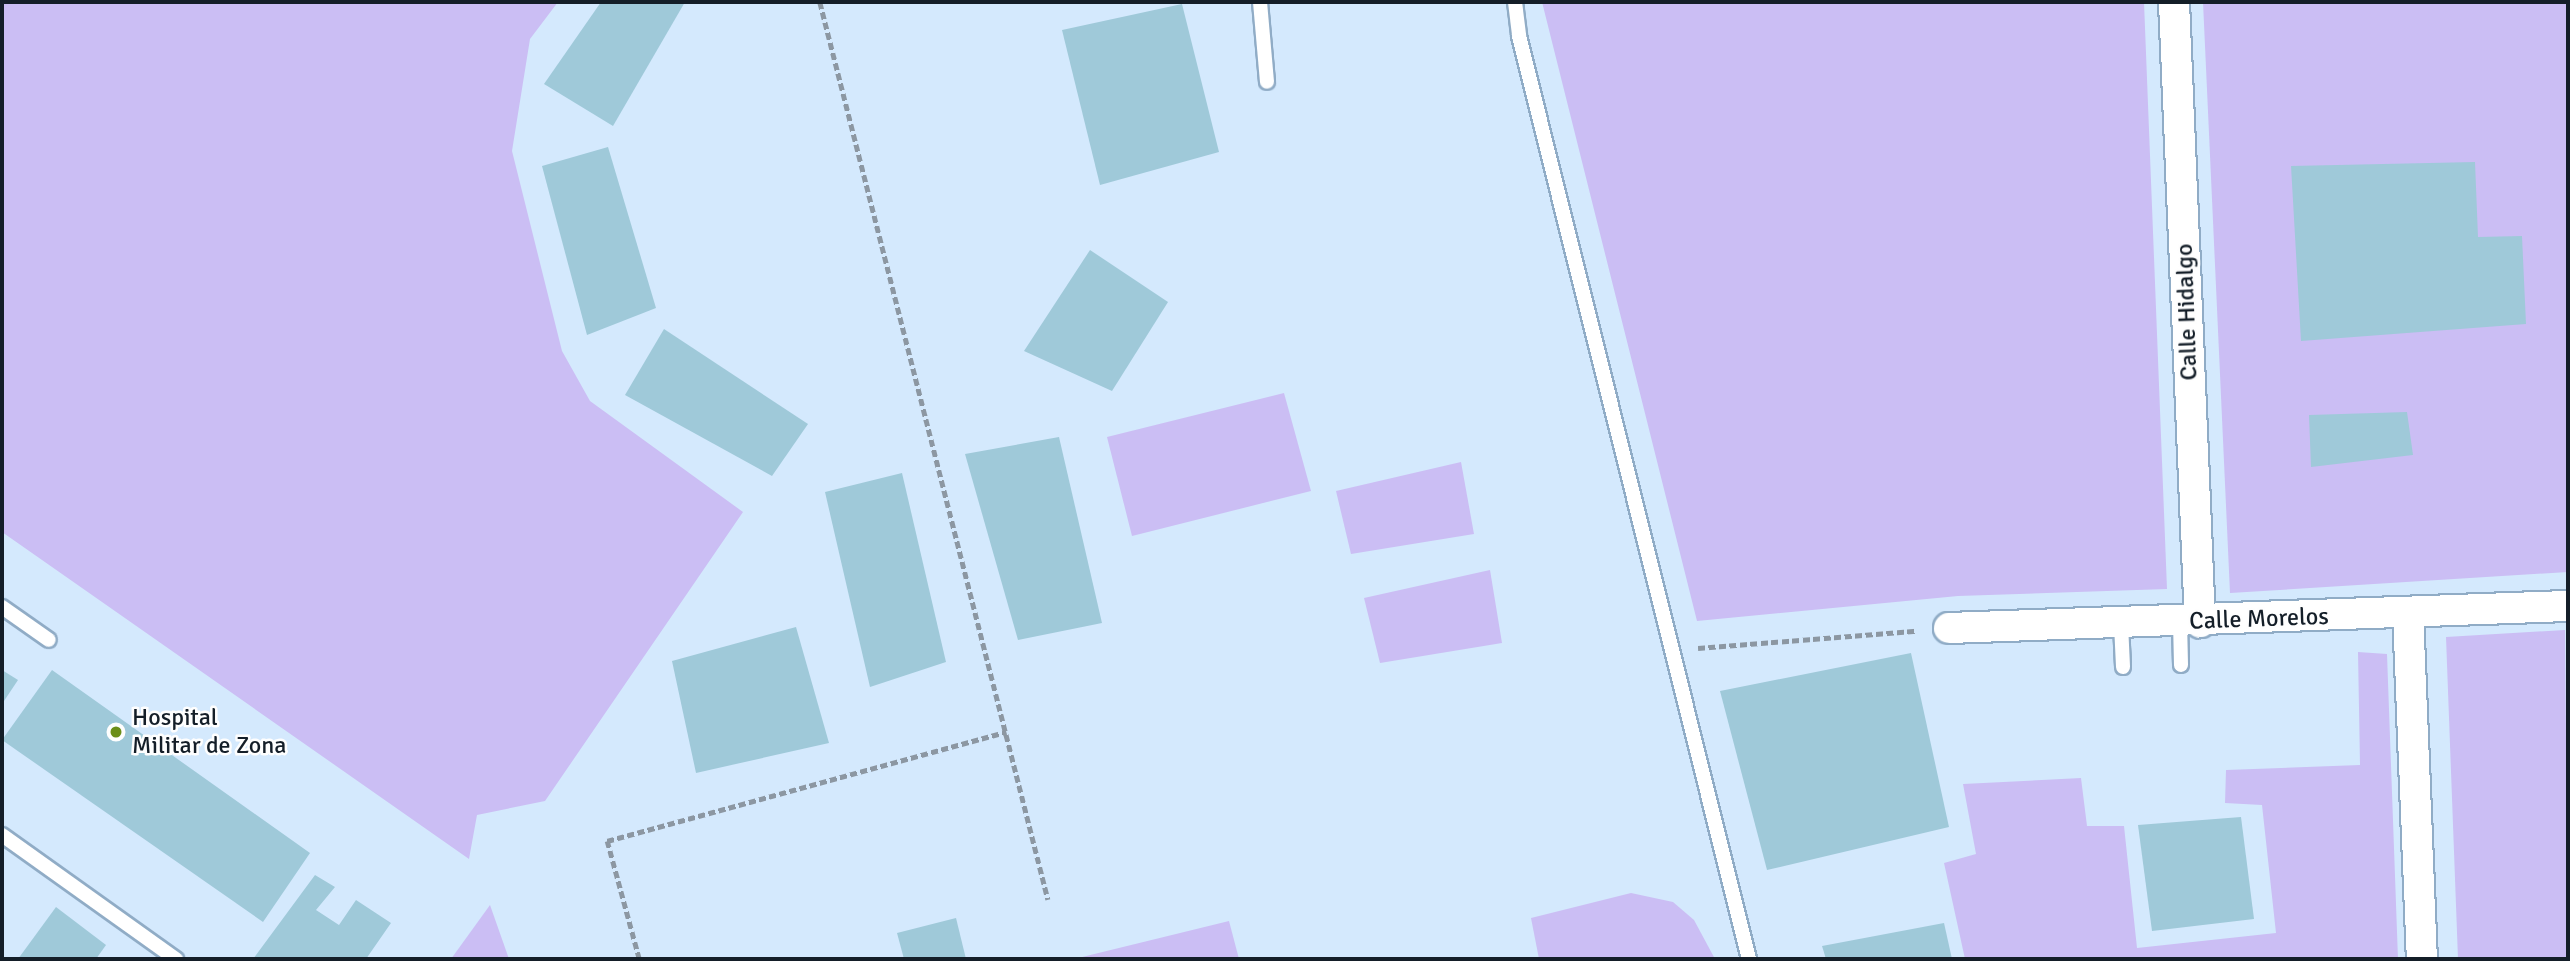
<!DOCTYPE html>
<html>
<head>
<meta charset="utf-8">
<style>
  body { margin:0 }
  #map { position:relative; width:2570px; height:961px; overflow:hidden; background:#e7f3fe; font-family:Signika,sans-serif }
  div>[style] { position:absolute }
  [style*='--x'] { left:calc(var(--x)*1px); top:calc(var(--y)*1px); width:calc(var(--w)*1px); rotate:calc(var(--a)*1deg) }
  .built>* { inset:0; background:#d4e9fd }
  .green>* { inset:0; background:#cbbef4 }
  .building>* { inset:0; background:#9fc9d9 }
  .path>* { height:4.5px; margin-top:-2.25px; transform-origin:0; background:repeating-linear-gradient(90deg,#8c97a2 0 7px,transparent 0 10.5px) }
  .roads { filter:drop-shadow(2px 0 #90acc6) drop-shadow(-2px 0 #90acc6) drop-shadow(0 2px #90acc6) drop-shadow(0 -2px #90acc6) }
  .lane>* { height:14px; margin:-7px; padding:0 7px; transform-origin:7px; border-radius:7px; background:#fff }
  .street>* { height:30px; margin:-15px; padding:0 15px; transform-origin:15px; border-radius:15px; background:#fff }
  .dots>* { width:19px; height:19px; translate:-50% -50%; box-sizing:border-box; border:4px solid #fefefe; border-radius:50% }
  span { translate:-50% -50%; white-space:nowrap; text-align:center; line-height:1.15; -webkit-text-stroke:5px #fefefe; paint-order:stroke }
  .street-label { font-size:24px; color:#141e28 }
  .poi-label { font-size:24px; color:#141e28 }
  .left { translate:0 -50%; text-align:left }
  .frame { position:absolute; inset:0; border:4px solid #141e28; pointer-events:none }
</style>
</head>
<body>
<div id="map">
  <div class="built">
    <div style="clip-path:polygon(2px 2px,2568px 2px,2568px 959px,2px 959px)"></div>
  </div>
  <div class="green">
    <div style="clip-path:polygon(2px 2px,558px 2px,530px 39px,512px 151px,562px 351px,590px 401px,743px 512px,545px 801px,477px 815px,469px 859px,2px 532px)"></div>
    <div style="clip-path:polygon(1542px 2px,2144px 2px,2167px 589px,1958px 596px,1697px 621px)"></div>
    <div style="clip-path:polygon(2203px 2px,2568px 2px,2568px 572px,2230px 593px)"></div>
    <div style="clip-path:polygon(1284px 393px,1311px 491px,1132px 536px,1107px 437px)"></div>
    <div style="clip-path:polygon(1461px 462px,1474px 534px,1351px 554px,1336px 491px)"></div>
    <div style="clip-path:polygon(1490px 570px,1502px 643px,1380px 663px,1364px 598px)"></div>
    <div style="clip-path:polygon(2565px 630px,2568px 959px,2458px 959px,2446px 637px)"></div>
    <div style="clip-path:polygon(2358px 652px,2387px 654px,2398px 959px,1965px 959px,1944px 863px,1976px 854px,1963px 784px,2081px 778px,2087px 826px,2124px 826px,2137px 948px,2276px 933px,2262px 805px,2225px 803px,2226px 770px,2360px 765px)"></div>
    <div style="clip-path:polygon(1631px 893px,1673px 902px,1694px 920px,1715px 959px,1539px 959px,1531px 918px)"></div>
    <div style="clip-path:polygon(490px 905px,509px 959px,451px 959px)"></div>
    <div style="clip-path:polygon(1229px 921px,1239px 959px,1074px 959px)"></div>
  </div>
  <div class="building">
    <div style="clip-path:polygon(601px 2px,685px 2px,613px 126px,544px 84px)"></div>
    <div style="clip-path:polygon(1182px 4px,1219px 152px,1100px 185px,1062px 30px)"></div>
    <div style="clip-path:polygon(608px 147px,656px 308px,587px 335px,542px 166px)"></div>
    <div style="clip-path:polygon(2475px 162px,2478px 237px,2522px 236px,2526px 324px,2301px 341px,2291px 166px)"></div>
    <div style="clip-path:polygon(1090px 250px,1168px 302px,1112px 391px,1024px 351px)"></div>
    <div style="clip-path:polygon(664px 329px,808px 424px,772px 476px,625px 395px)"></div>
    <div style="clip-path:polygon(2407px 412px,2413px 455px,2311px 467px,2309px 415px)"></div>
    <div style="clip-path:polygon(1059px 437px,1102px 623px,1018px 640px,965px 454px)"></div>
    <div style="clip-path:polygon(902px 473px,946px 662px,870px 687px,825px 492px)"></div>
    <div style="clip-path:polygon(796px 627px,829px 743px,696px 773px,672px 661px)"></div>
    <div style="clip-path:polygon(1911px 653px,1949px 827px,1767px 870px,1720px 691px)"></div>
    <div style="clip-path:polygon(2px 670px,18px 680px,2px 704px)"></div>
    <div style="clip-path:polygon(52px 670px,310px 853px,263px 922px,2px 740px)"></div>
    <div style="clip-path:polygon(2241px 817px,2254px 919px,2152px 931px,2138px 825px)"></div>
    <div style="clip-path:polygon(315px 875px,335px 887px,316px 910px,339px 925px,356px 900px,391px 923px,366px 959px,253px 959px)"></div>
    <div style="clip-path:polygon(56px 907px,106px 945px,96px 959px,18px 959px)"></div>
    <div style="clip-path:polygon(956px 918px,966px 959px,904px 959px,897px 933px)"></div>
    <div style="clip-path:polygon(1944px 923px,1952px 959px,1826px 959px,1822px 946px)"></div>
  </div>
  <div class="path">
    <div style="--x:820;--y:2;--w:926;--a:75.74"></div>
    <div style="--x:1698;--y:648;--w:219;--a:-4.5"></div>
    <div style="--x:639;--y:959;--w:122;--a:-105.2"></div>
    <div style="--x:607;--y:841;--w:414;--a:-15.3"></div>
  </div>
  <div class="roads">
    <div class="lane">
      <div style="--x:1260;--y:2;--w:80;--a:85"></div>
      <div style="--x:1515;--y:2;--w:34;--a:83"></div>
      <div style="--x:1519;--y:36;--w:951;--a:76.01"></div>
      <div style="--x:2;--y:607;--w:57;--a:35.1"></div>
      <div style="--x:2180;--y:621;--w:44;--a:88.7"></div>
      <div style="--x:2121;--y:624;--w:43;--a:87.3"></div>
      <div style="--x:2;--y:835;--w:214;--a:35.5"></div>
    </div>
    <div class="street">
      <div style="--x:2174;--y:2;--w:621;--a:87.6"></div>
      <div style="--x:2408;--y:613;--w:346;--a:87.7"></div>
      <div style="--x:1949;--y:628;--w:619;--a:-2.04"></div>
    </div>
  </div>
  <div class="dots">
    <div style="left:116px;top:732px;background:#6b8e18"></div>
  </div>
  <div class="street-label">
    <span style="left:2187px;top:312px;rotate:-92deg">Calle Hidalgo</span>
    <span style="left:2259px;top:619px;rotate:-2deg">Calle Morelos</span>
  </div>
  <div class="poi-label">
    <span class="left" style="left:132px;top:732px">Hospital<br>Militar de Zona</span>
  </div>
  <div class="frame"></div>
</div>
</body>
</html>
